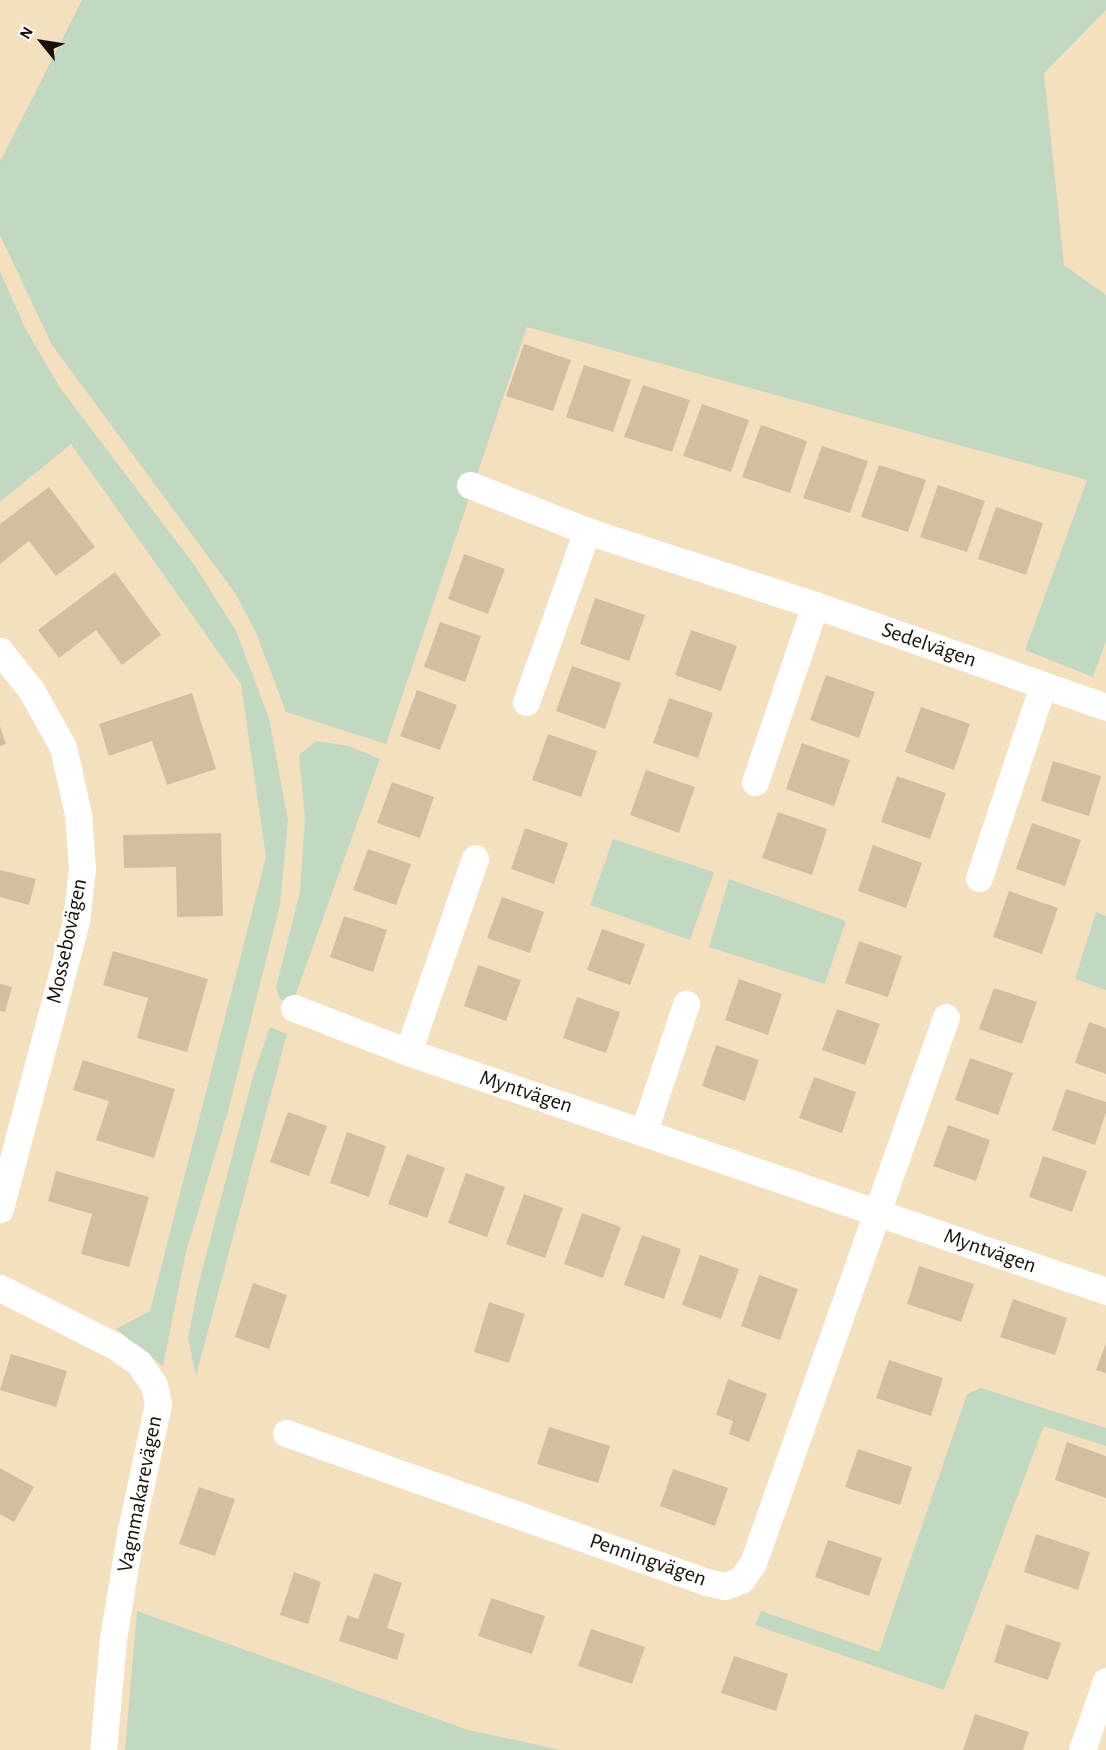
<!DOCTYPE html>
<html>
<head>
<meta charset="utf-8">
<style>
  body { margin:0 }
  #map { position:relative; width:1106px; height:1750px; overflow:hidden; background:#f4e0bf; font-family:"Alegreya Sans",sans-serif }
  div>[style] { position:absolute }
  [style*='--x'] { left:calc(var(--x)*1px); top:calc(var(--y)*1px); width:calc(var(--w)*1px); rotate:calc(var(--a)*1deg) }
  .green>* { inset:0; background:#c2d8c1 }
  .building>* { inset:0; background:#d3bf9f }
  .minor>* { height:27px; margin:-13.5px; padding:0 13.5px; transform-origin:13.5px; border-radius:13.5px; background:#fff }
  span { translate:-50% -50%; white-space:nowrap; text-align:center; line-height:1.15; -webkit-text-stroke:5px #fff; paint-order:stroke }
  .street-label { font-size:22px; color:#161005 }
  .north { position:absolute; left:12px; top:12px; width:60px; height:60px; -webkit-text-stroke:4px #fff; paint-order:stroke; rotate:300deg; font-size:16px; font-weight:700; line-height:24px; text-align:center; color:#161005 }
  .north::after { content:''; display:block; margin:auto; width:21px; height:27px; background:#161005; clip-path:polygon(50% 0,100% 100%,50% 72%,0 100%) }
</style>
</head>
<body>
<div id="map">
  <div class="green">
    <div style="clip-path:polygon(82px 0,1106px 0,1106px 10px,1044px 73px,1064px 265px,1106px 295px,1106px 641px,1093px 677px,1025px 650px,1087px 480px,527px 327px,386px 744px,286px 712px,257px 635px,235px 593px,52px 345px,0 235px,0 162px)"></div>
    <div style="clip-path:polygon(0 271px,25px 328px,61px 389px,195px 566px,236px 631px,269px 718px,288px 820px,280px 905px,228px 1111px,186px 1252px,163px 1366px,116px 1329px,150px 1311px,266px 857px,241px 684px,71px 444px,0 502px)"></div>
    <div style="clip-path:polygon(316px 741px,349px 746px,380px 759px,292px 1005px,280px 999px,276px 987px,300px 891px,305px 820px,299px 755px)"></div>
    <div style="clip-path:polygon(613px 839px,714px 872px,690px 940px,590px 905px)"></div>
    <div style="clip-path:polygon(729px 879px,846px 921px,825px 984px,709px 947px)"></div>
    <div style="clip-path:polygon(1096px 912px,1106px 916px,1106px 990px,1075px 979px)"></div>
    <div style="clip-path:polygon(270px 1027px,287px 1034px,196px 1376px,188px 1338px,198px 1286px,253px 1076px)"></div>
    <div style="clip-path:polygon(981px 1388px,1106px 1428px,1106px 1446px,1044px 1426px,944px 1690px,755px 1625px,761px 1611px,879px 1652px,967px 1394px)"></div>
    <div style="clip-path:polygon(137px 1611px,468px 1730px,561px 1750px,125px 1750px)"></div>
  </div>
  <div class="building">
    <div style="clip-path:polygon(524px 344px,571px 360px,553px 411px,506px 396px)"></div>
    <div style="clip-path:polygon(584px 365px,631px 380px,613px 432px,566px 417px)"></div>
    <div style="clip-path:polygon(643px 385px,690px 400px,672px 452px,624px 437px)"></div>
    <div style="clip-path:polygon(702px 404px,749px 420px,731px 472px,683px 456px)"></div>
    <div style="clip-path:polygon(761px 425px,807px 441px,790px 493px,742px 477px)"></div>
    <div style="clip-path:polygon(822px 446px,868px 461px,850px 513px,803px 498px)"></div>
    <div style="clip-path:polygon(879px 465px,926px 480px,908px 532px,861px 517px)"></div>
    <div style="clip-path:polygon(938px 485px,985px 501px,967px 552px,920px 537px)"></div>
    <div style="clip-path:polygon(49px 487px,95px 547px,56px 576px,29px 541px,0 564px,0 524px)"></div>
    <div style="clip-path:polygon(996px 507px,1043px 523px,1026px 575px,978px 559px)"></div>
    <div style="clip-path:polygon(464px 554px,505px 569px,488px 614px,448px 599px)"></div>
    <div style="clip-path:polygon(115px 572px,161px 635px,122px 665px,96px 630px,59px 658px,38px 630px)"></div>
    <div style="clip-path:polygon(595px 598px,645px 615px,629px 661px,580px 644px)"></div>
    <div style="clip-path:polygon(440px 622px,481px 636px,465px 682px,424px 667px)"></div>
    <div style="clip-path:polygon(691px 630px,737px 646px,721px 691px,675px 675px)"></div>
    <div style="clip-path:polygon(572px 666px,621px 683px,605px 729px,556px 711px)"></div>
    <div style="clip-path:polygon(826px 675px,875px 692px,859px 738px,810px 720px)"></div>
    <div style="clip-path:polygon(417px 690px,457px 705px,440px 750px,400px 736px)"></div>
    <div style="clip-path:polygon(192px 693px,216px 769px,167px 785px,152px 741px,109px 756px,99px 724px)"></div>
    <div style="clip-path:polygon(669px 698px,713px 713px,698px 758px,653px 743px)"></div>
    <div style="clip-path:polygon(921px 707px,970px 724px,954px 770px,905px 752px)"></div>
    <div style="clip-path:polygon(0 726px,6px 744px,0 746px)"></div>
    <div style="clip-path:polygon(548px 734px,597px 751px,581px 797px,532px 780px)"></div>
    <div style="clip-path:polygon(802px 743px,850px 760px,834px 806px,786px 789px)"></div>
    <div style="clip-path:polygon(1053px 761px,1101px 776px,1089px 816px,1041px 801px)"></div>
    <div style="clip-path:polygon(646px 770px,695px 787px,679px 833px,630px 815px)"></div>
    <div style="clip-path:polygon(897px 776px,946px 793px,930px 839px,881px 822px)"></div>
    <div style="clip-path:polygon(392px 782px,434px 797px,420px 838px,377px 823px)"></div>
    <div style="clip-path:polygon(778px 812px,827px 829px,812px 875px,762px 858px)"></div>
    <div style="clip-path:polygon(1032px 823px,1081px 840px,1065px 886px,1016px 869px)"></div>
    <div style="clip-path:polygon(525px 828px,568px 843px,554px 884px,511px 869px)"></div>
    <div style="clip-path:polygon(221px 833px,223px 916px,177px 917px,176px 867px,124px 868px,123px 835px)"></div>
    <div style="clip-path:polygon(873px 845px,922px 863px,906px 908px,858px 891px)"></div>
    <div style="clip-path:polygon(368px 849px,411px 864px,396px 905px,353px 890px)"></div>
    <div style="clip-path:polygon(0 870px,36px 879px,29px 905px,0 897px)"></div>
    <div style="clip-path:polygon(1009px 891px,1058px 908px,1042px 954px,993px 937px)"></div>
    <div style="clip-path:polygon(502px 897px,544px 912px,530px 953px,487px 938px)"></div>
    <div style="clip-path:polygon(344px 916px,387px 930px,373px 972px,330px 957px)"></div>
    <div style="clip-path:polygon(602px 929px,645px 944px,630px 985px,587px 970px)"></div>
    <div style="clip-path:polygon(859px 941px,902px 956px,888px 997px,845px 983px)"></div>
    <div style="clip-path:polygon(113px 951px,208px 979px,187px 1052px,137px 1038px,148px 998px,103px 985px)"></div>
    <div style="clip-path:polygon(478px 965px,521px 980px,506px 1021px,464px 1006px)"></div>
    <div style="clip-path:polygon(739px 979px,782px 994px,768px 1035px,725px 1020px)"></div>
    <div style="clip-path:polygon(0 984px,12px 987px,5px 1012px,0 1011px)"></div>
    <div style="clip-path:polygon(994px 988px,1037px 1002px,1022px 1044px,979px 1029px)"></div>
    <div style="clip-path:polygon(577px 997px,620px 1012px,606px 1053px,563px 1038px)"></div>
    <div style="clip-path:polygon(837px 1009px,880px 1024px,865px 1065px,822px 1050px)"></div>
    <div style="clip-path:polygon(1089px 1022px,1106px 1028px,1106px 1074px,1075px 1063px)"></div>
    <div style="clip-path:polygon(716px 1045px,759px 1060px,745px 1101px,702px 1086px)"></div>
    <div style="clip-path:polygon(970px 1058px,1013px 1073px,998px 1115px,955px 1100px)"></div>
    <div style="clip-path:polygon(83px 1060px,175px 1089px,154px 1158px,96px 1140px,109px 1101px,73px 1090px)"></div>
    <div style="clip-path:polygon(814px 1077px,856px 1092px,842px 1133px,799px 1118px)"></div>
    <div style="clip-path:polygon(1066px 1089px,1106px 1102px,1106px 1112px,1095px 1145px,1052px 1130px)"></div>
    <div style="clip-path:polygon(288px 1112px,327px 1126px,309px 1176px,270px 1162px)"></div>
    <div style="clip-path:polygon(948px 1125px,990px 1140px,976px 1181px,933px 1166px)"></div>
    <div style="clip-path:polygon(347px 1132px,386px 1146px,369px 1197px,330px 1183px)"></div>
    <div style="clip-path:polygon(407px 1154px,445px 1168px,427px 1218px,388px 1204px)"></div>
    <div style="clip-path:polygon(1043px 1156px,1087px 1171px,1072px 1212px,1029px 1197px)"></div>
    <div style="clip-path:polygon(56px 1171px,149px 1197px,129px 1267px,81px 1254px,92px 1214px,48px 1201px)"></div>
    <div style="clip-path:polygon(466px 1173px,505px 1187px,487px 1237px,448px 1223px)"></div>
    <div style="clip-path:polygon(524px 1194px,563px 1208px,545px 1258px,506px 1244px)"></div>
    <div style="clip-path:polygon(582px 1213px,621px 1227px,603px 1278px,564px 1264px)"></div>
    <div style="clip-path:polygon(642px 1235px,681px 1249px,664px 1299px,624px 1285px)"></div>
    <div style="clip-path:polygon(700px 1255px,739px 1269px,721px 1319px,682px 1305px)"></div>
    <div style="clip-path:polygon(919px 1266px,974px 1284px,961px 1322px,907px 1304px)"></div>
    <div style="clip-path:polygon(759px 1275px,798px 1289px,780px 1340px,741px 1326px)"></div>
    <div style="clip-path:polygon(253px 1283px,287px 1295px,269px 1349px,235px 1337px)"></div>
    <div style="clip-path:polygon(1013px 1299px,1067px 1318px,1055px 1355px,1000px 1337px)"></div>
    <div style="clip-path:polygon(489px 1302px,525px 1314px,509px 1363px,474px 1352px)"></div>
    <div style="clip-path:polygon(1106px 1343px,1106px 1373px,1096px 1370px)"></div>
    <div style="clip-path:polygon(11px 1354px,67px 1371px,56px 1407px,0 1390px)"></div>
    <div style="clip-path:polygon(889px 1360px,943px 1378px,931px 1416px,876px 1398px)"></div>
    <div style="clip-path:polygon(728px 1379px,767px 1394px,749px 1442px,729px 1434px,733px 1421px,716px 1415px)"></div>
    <div style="clip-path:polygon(549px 1427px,610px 1446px,598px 1483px,537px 1464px)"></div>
    <div style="clip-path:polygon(1067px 1442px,1106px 1456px,1106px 1498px,1055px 1480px)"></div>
    <div style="clip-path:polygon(858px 1449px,912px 1467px,900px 1505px,845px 1487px)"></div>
    <div style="clip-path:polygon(0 1468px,34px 1487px,14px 1522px,0 1514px)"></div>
    <div style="clip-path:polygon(673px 1469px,728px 1488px,715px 1526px,660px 1506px)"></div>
    <div style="clip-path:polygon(199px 1487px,235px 1499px,215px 1556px,179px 1544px)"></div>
    <div style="clip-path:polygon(1036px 1534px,1090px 1552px,1078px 1590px,1024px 1572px)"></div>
    <div style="clip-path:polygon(828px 1540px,882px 1558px,869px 1596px,815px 1577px)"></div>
    <div style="clip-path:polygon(294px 1572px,321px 1582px,308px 1624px,280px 1615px)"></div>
    <div style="clip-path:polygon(374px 1573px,402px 1583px,387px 1628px,405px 1634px,397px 1660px,339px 1641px,347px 1615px,358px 1619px)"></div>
    <div style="clip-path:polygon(491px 1598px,545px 1616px,532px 1654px,478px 1636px)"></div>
    <div style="clip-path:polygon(1006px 1624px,1061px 1643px,1048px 1680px,994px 1662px)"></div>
    <div style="clip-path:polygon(591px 1629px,645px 1647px,632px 1684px,578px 1666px)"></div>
    <div style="clip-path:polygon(734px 1656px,788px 1674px,776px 1711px,721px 1693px)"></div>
    <div style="clip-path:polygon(975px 1714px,1029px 1732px,1023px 1750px,963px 1750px)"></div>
  </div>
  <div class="minor">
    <div style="--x:470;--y:485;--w:126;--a:21.5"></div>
    <div style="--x:587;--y:531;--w:240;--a:18"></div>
    <div style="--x:815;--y:605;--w:308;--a:19.3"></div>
    <div style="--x:0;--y:651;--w:50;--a:51.5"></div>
    <div style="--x:31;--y:690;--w:65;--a:60.7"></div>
    <div style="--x:63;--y:747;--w:69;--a:77.4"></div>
    <div style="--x:78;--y:814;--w:55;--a:85.8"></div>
    <div style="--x:82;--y:869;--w:52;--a:96.6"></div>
    <div style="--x:76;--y:921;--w:298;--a:104.8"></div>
    <div style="--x:526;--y:702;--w:182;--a:-70.4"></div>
    <div style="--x:755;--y:782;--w:187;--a:-71.3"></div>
    <div style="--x:979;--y:878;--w:203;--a:-71.7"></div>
    <div style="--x:294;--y:1008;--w:122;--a:21.1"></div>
    <div style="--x:408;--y:1052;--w:738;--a:18.9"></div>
    <div style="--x:408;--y:1052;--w:205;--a:-70.9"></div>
    <div style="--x:644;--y:1131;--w:134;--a:-71.7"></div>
    <div style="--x:0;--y:1288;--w:129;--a:26.8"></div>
    <div style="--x:115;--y:1346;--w:29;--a:35"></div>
    <div style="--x:139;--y:1363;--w:27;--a:56"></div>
    <div style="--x:154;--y:1385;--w:19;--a:78"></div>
    <div style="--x:158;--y:1404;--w:134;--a:102.1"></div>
    <div style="--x:130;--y:1535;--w:105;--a:99.3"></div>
    <div style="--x:113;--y:1639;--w:111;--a:95.1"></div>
    <div style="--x:286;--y:1433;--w:447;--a:19.5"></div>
    <div style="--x:707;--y:1582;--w:18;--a:13"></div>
    <div style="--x:725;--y:1586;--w:17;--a:-21"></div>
    <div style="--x:741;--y:1580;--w:21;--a:-55"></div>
    <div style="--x:753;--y:1563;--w:579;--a:-70.53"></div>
    <div style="--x:1082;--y:1750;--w:73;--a:-70.8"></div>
  </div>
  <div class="street-label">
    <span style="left:929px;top:645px;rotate:19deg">Sedelvägen</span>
    <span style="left:67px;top:941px;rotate:-78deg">Mossebovägen</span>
    <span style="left:526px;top:1092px;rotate:18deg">Myntvägen</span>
    <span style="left:990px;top:1251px;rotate:19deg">Myntvägen</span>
    <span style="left:140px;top:1494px;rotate:-79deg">Vagnmakarevägen</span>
    <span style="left:648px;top:1560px;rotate:19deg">Penningvägen</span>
  </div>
  <div class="north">N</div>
</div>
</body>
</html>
